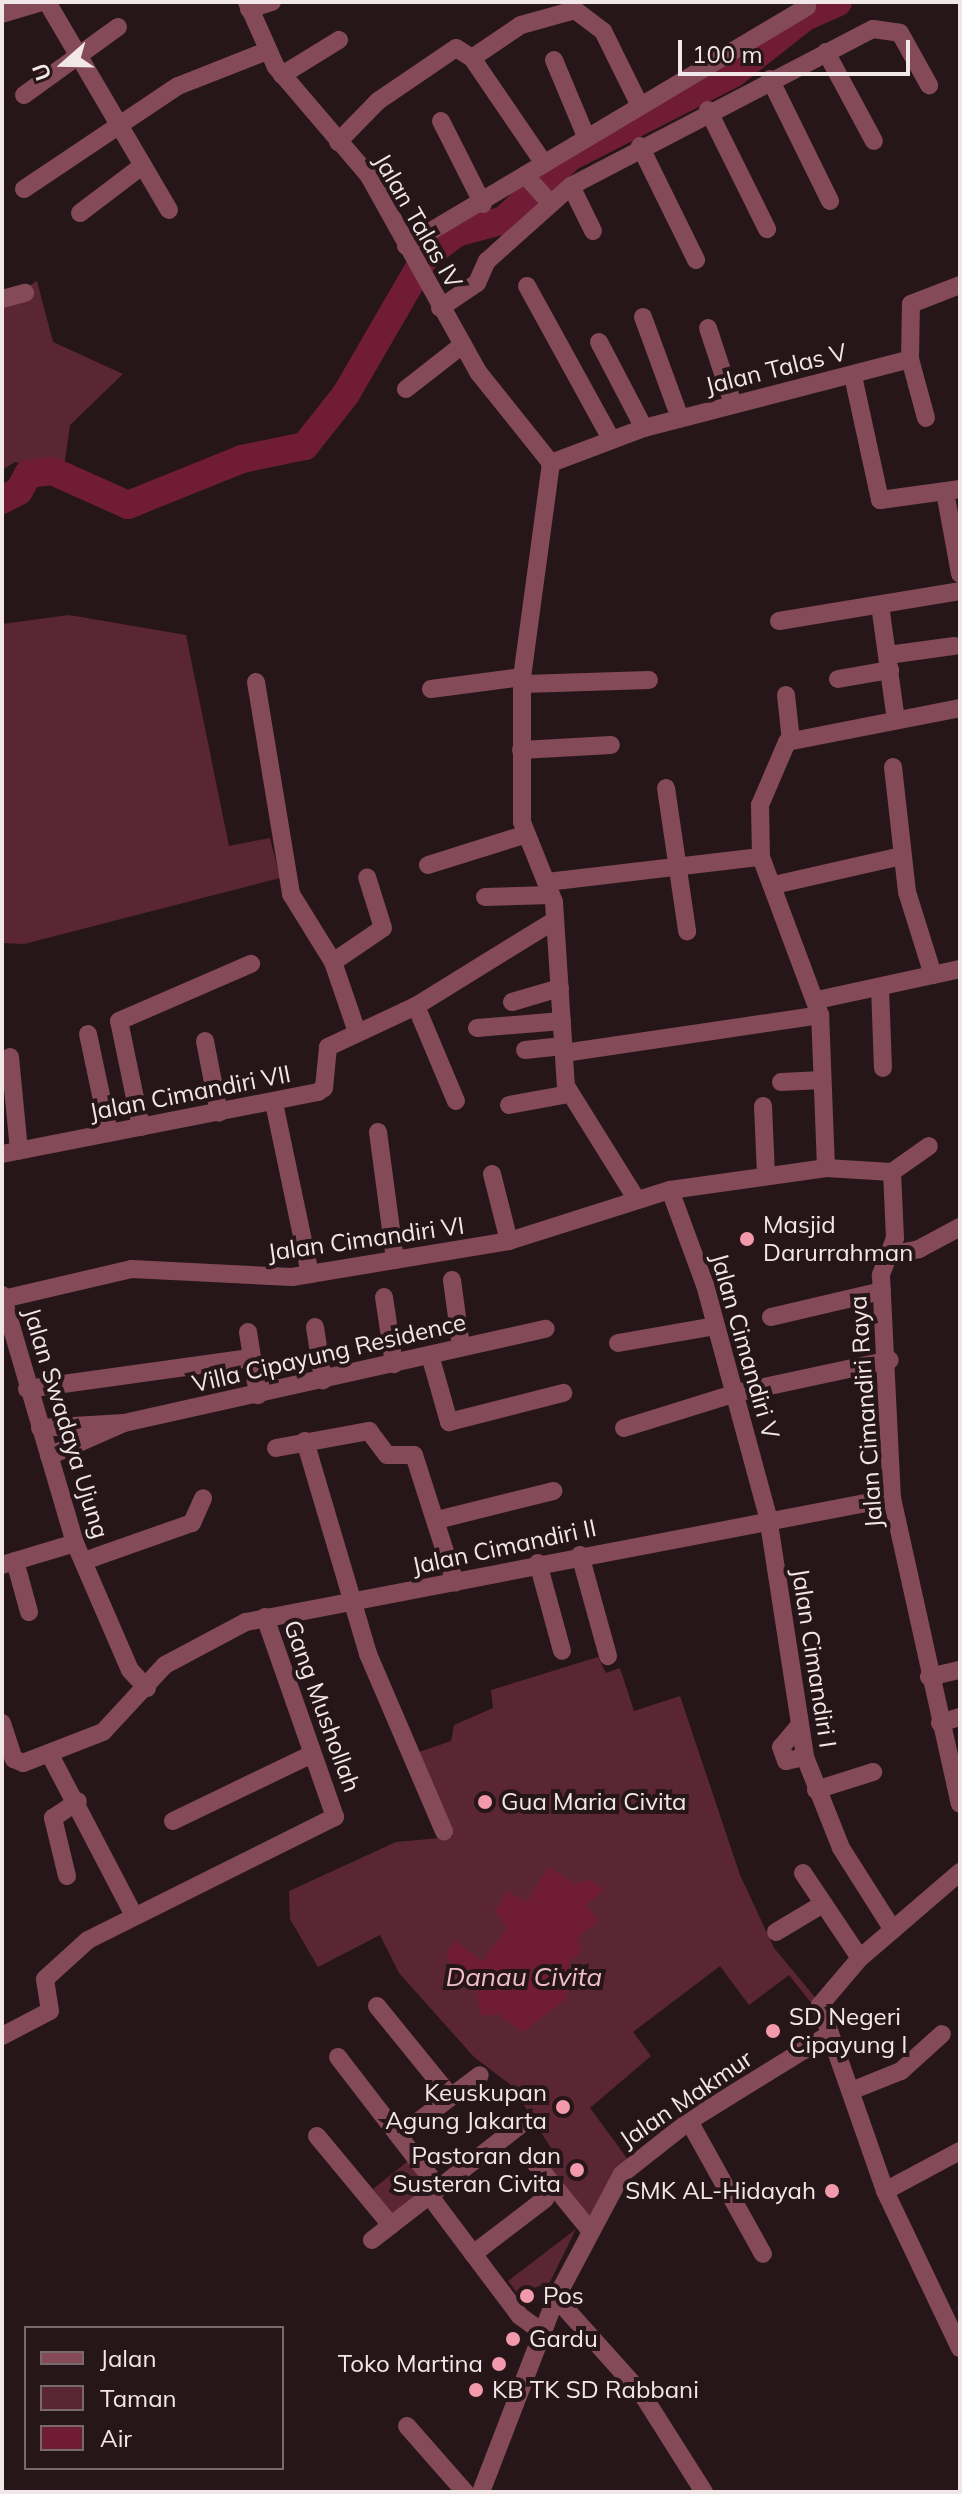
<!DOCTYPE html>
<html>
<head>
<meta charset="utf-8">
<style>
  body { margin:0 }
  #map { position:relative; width:962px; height:2494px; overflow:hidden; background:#261619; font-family:Mulish,sans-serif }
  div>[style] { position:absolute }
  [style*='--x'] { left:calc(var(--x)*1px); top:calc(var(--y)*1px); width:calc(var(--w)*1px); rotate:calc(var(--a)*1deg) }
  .green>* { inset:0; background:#5b2633 }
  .water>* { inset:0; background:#701c36 }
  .river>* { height:28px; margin:-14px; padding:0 14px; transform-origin:14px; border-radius:14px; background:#701c36 }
  .minor>* { height:18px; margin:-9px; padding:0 9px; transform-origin:9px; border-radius:9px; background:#844a57 }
  .dots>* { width:22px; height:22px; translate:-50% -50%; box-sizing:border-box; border:4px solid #261619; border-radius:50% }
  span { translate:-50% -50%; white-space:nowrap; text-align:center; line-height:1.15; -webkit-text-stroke:8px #261619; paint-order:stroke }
  .street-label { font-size:24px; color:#f2e7e8 }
  .poi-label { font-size:24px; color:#f2e7e8 }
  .left { translate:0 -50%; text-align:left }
  .right { translate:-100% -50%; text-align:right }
  .water-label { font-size:26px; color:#f1bec8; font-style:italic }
  .frame { position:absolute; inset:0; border:4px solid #f2e7e8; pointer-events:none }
  .legend { position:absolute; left:24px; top:2326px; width:260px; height:144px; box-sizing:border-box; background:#261619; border:2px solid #786a6c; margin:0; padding:10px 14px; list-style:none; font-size:24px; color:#f2e7e8 }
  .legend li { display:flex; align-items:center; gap:16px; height:40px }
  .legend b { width:40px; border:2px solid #786a6c }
  .north { position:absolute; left:24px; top:24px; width:80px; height:80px; -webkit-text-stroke:6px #261619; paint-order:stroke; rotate:250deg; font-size:22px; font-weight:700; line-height:32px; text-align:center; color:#f2e7e8 }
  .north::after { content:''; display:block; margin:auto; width:28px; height:36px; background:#f2e7e8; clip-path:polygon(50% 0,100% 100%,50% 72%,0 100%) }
  .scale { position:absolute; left:678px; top:40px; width:232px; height:36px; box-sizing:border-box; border:4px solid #f2e7e8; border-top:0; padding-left:10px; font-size:24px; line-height:28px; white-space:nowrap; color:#f2e7e8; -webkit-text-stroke:6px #261619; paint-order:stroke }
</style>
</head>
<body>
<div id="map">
  <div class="green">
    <div style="clip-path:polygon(37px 281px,53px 342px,123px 374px,70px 425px,63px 474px,15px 462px,2px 470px,2px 302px)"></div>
    <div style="clip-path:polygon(69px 615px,186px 635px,229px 846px,270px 838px,280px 878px,24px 944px,2px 943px,2px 624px)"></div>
    <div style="clip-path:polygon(598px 1657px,606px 1673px,620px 1668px,634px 1711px,680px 1696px,740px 1875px,774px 1948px,819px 2002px,819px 2013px,789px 1975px,749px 2005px,720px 1966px,633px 2032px,651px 2056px,590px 2108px,629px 2161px,584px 2224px,538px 2165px,554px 2153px,512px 2086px,474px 2057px,399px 1973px,380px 1935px,318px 1967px,290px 1919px,289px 1891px,396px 1842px,452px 1837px,419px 1752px,451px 1741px,454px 1725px,493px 1708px,491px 1690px)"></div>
    <div style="clip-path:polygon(408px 2161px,427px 2186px,393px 2214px,373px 2189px)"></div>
    <div style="clip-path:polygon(576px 2229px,550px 2282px,518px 2294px,508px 2281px)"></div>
  </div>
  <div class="water">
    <div style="clip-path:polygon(548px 1867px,575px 1884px,590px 1880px,604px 1890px,586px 1905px,598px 1921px,577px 1938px,582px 1952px,570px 1961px,567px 1998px,523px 2032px,498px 2014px,481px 2016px,475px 1980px,459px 1982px,446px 1953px,455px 1941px,482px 1961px,507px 1928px,495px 1911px,507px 1891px,527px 1902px)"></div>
  </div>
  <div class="river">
    <div style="--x:2;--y:500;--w:19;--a:-28"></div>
    <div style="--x:19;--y:491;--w:19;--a:-62"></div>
    <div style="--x:28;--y:474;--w:24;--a:-7"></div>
    <div style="--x:52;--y:471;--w:83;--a:24.1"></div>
    <div style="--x:128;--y:505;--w:123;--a:-22"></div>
    <div style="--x:242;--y:459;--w:64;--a:-11.7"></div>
    <div style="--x:305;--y:446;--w:66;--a:-51.7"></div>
    <div style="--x:346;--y:394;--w:160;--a:-59.9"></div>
    <div style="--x:426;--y:256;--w:38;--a:-37"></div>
    <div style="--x:456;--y:233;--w:50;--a:-15.2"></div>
    <div style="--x:504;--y:220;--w:91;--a:-43.7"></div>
    <div style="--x:570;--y:157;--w:184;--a:-27.1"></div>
    <div style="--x:734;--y:73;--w:90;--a:-38.3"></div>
    <div style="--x:805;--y:17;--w:36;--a:-24"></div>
  </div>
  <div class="minor">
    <div style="--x:47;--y:2;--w:241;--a:59.6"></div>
    <div style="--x:247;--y:2;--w:71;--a:66"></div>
    <div style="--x:276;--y:67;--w:143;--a:49.5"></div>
    <div style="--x:369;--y:176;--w:224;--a:60.9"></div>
    <div style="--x:478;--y:372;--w:117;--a:51.3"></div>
    <div style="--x:551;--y:463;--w:216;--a:97.7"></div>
    <div style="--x:522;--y:677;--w:145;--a:90"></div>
    <div style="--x:522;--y:822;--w:86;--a:68.2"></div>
    <div style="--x:554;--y:902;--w:184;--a:86.3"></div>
    <div style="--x:566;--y:1086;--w:131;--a:58.1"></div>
    <div style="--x:249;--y:9;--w:24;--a:-17"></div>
    <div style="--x:2;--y:14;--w:42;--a:-16.7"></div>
    <div style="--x:826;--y:52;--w:101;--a:61.7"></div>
    <div style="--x:472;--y:58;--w:126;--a:55.7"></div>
    <div style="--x:554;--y:60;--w:80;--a:67.3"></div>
    <div style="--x:282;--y:75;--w:67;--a:-31.6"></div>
    <div style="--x:770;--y:79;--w:136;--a:63.8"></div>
    <div style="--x:24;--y:95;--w:116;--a:-35.9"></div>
    <div style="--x:708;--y:110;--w:133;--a:63.6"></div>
    <div style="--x:441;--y:121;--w:93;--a:63.2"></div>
    <div style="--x:338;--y:142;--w:57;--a:-45.7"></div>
    <div style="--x:378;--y:101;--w:94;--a:-34.2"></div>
    <div style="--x:456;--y:48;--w:19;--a:32"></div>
    <div style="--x:472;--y:58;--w:59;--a:-34"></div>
    <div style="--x:521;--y:25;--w:56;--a:-15.5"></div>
    <div style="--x:575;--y:10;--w:35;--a:37"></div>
    <div style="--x:603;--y:31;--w:84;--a:63.7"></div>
    <div style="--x:640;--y:146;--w:127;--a:63.8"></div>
    <div style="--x:525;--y:175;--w:38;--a:48"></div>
    <div style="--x:571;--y:186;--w:50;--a:63.9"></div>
    <div style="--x:24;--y:189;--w:185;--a:-33.8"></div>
    <div style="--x:178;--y:86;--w:96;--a:-21.5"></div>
    <div style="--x:80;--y:213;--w:78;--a:-37.2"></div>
    <div style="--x:406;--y:246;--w:467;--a:-30.8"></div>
    <div style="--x:527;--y:286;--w:175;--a:61.2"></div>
    <div style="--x:2;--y:299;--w:24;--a:-15"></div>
    <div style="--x:440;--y:308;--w:45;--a:-34"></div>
    <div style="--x:477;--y:283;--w:24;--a:-66"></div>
    <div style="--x:487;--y:261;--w:113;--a:-41.8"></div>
    <div style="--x:571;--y:186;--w:340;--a:-27.5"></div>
    <div style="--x:873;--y:29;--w:27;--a:8"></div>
    <div style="--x:900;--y:33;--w:60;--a:60.9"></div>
    <div style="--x:643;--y:317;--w:108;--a:69.9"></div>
    <div style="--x:708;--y:328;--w:80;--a:71.8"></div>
    <div style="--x:599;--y:342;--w:97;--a:62.4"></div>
    <div style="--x:910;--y:359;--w:61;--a:74.8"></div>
    <div style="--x:853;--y:376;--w:127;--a:77.7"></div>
    <div style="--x:880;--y:500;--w:81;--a:-7.8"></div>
    <div style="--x:406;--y:389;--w:70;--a:-38"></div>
    <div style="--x:551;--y:463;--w:99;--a:-20.6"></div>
    <div style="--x:644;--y:428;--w:275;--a:-14.5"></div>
    <div style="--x:910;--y:359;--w:55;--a:-89"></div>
    <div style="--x:911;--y:304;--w:53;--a:-21.2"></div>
    <div style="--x:945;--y:492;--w:83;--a:79.6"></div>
    <div style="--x:880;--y:605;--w:116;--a:82.1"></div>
    <div style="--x:779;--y:621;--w:183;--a:-9.4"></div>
    <div style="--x:888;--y:655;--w:67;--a:-7.8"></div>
    <div style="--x:838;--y:679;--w:53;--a:-9.8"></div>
    <div style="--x:256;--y:682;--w:215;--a:80.6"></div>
    <div style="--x:291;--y:894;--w:80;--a:58.3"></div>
    <div style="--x:333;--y:962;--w:74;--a:71.1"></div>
    <div style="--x:524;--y:684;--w:125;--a:-1.8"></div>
    <div style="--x:431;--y:689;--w:92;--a:-7.5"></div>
    <div style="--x:786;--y:695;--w:46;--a:83.8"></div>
    <div style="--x:521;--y:750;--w:90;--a:-3.2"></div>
    <div style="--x:893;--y:767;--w:126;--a:83.6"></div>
    <div style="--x:907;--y:892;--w:87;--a:72.6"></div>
    <div style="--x:666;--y:788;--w:145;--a:81.6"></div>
    <div style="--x:428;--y:865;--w:101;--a:-17.4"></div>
    <div style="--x:547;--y:882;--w:215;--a:-6.7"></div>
    <div style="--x:774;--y:885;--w:131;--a:-12.8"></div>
    <div style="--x:485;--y:897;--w:66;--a:-1.7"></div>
    <div style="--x:333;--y:962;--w:60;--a:-34.2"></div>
    <div style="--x:383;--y:928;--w:53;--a:-107.4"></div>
    <div style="--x:880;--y:987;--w:81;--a:87.9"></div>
    <div style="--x:817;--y:1000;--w:146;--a:-12.2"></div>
    <div style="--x:512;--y:1002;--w:50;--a:-16.3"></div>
    <div style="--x:416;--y:1006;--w:103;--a:67.2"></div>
    <div style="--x:477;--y:1028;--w:85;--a:-4.7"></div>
    <div style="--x:88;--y:1034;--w:101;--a:78"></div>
    <div style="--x:205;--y:1041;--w:73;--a:79"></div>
    <div style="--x:525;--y:1050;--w:38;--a:-6"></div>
    <div style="--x:564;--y:1053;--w:259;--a:-8.4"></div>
    <div style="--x:10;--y:1057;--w:94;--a:84.5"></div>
    <div style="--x:781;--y:1082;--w:41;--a:-2.8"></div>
    <div style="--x:274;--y:1103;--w:175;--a:78.1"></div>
    <div style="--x:509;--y:1105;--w:61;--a:-10.4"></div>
    <div style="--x:763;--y:1106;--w:70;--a:87.5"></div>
    <div style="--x:141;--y:1127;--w:108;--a:-101.7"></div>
    <div style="--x:119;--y:1021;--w:144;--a:-23.4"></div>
    <div style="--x:378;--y:1132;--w:129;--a:82.4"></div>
    <div style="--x:2;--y:1154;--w:322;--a:-11.1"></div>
    <div style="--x:318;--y:1092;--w:7;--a:-34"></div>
    <div style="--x:324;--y:1088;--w:41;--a:-84.4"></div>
    <div style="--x:328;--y:1047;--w:97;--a:-25"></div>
    <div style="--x:416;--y:1006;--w:163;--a:-31.7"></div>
    <div style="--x:826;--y:1168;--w:153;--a:-92.2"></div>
    <div style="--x:820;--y:1015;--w:169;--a:-110.5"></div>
    <div style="--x:761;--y:857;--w:52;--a:-91.1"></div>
    <div style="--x:760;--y:805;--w:69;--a:-66.8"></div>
    <div style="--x:787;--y:742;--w:176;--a:-11.1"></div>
    <div style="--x:892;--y:1172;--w:45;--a:-35.1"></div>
    <div style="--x:492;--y:1174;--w:69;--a:75.8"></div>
    <div style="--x:670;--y:1190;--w:101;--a:69.8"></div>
    <div style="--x:705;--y:1285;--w:240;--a:74.8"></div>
    <div style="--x:768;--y:1517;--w:243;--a:81.2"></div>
    <div style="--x:805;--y:1757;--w:98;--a:68.4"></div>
    <div style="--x:841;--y:1848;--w:97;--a:57.6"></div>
    <div style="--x:889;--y:1255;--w:31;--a:-11"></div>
    <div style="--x:919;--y:1249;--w:47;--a:-28.2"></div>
    <div style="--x:452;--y:1280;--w:68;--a:82.3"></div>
    <div style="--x:2;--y:1295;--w:259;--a:73.6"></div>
    <div style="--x:75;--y:1543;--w:138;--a:66.6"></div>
    <div style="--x:130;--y:1670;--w:25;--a:47"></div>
    <div style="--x:384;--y:1297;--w:68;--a:81.5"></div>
    <div style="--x:3;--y:1299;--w:132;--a:-13.1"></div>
    <div style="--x:132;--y:1269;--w:160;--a:2.9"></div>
    <div style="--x:292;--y:1277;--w:220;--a:-9.4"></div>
    <div style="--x:509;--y:1241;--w:169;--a:-17.6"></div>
    <div style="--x:670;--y:1190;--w:158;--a:-8"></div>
    <div style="--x:826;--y:1168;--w:66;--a:3.5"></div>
    <div style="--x:892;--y:1172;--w:66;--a:87.4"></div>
    <div style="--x:895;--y:1238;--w:40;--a:111"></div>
    <div style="--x:881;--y:1275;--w:223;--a:87.2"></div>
    <div style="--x:892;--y:1498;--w:313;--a:77.5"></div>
    <div style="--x:771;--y:1317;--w:114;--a:-13.2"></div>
    <div style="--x:315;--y:1327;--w:54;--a:81.4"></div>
    <div style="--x:248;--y:1332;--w:64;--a:81"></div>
    <div style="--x:618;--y:1343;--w:98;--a:-9.9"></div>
    <div style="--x:430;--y:1355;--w:70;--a:74.2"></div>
    <div style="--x:449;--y:1422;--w:118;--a:-14.3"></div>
    <div style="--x:27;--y:1389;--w:218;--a:-7.9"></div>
    <div style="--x:741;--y:1392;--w:152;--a:-12.1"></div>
    <div style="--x:124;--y:1423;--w:432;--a:-12.6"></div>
    <div style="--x:40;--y:1428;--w:84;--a:-3.4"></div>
    <div style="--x:124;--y:1423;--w:82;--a:156.3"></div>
    <div style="--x:624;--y:1428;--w:111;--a:-17.3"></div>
    <div style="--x:305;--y:1441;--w:222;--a:73.5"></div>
    <div style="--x:368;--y:1654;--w:193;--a:66.8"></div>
    <div style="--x:276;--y:1448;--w:95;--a:-10.4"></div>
    <div style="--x:369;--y:1431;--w:30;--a:53"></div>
    <div style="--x:387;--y:1455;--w:27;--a:0"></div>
    <div style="--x:414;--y:1455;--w:134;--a:72.2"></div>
    <div style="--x:437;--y:1520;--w:120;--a:-14"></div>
    <div style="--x:580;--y:1555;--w:105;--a:74.5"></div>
    <div style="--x:15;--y:1561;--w:53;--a:74.6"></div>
    <div style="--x:84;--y:1561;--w:114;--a:-19.4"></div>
    <div style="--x:192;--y:1523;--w:27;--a:-66"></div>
    <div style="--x:538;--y:1563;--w:91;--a:74.7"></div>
    <div style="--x:2;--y:1565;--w:76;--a:-16.8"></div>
    <div style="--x:929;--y:1677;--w:32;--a:-13"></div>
    <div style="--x:2;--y:1723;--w:38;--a:72"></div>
    <div style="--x:14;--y:1759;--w:10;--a:24"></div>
    <div style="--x:23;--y:1763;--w:86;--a:-21.2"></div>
    <div style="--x:103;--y:1732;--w:91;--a:-47.2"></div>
    <div style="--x:165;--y:1665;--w:92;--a:-28"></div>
    <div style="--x:246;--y:1622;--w:658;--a:-10.87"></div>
    <div style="--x:940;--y:1723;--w:21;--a:-17"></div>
    <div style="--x:798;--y:1727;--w:26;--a:130"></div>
    <div style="--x:781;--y:1747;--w:15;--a:70"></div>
    <div style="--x:786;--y:1761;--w:19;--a:-12"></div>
    <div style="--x:49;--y:1753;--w:182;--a:62.4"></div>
    <div style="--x:816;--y:1790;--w:60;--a:-17.5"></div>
    <div style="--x:173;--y:1821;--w:152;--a:-25.7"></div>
    <div style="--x:960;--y:1872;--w:132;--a:139.3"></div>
    <div style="--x:860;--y:1958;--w:62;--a:130.4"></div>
    <div style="--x:820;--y:2005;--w:197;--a:70.7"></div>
    <div style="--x:885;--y:2191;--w:174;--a:64.5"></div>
    <div style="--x:803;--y:1873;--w:102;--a:56.2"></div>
    <div style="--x:67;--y:1876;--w:60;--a:-103.6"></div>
    <div style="--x:53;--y:1818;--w:30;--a:-34"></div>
    <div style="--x:776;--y:1932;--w:55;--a:-30.8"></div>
    <div style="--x:377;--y:2006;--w:117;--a:50.9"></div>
    <div style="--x:2;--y:2036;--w:54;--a:-27.5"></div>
    <div style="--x:50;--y:2011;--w:32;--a:-99"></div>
    <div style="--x:45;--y:1979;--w:58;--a:-42.2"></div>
    <div style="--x:88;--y:1940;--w:276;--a:-26.5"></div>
    <div style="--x:335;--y:1817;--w:212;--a:-109.3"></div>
    <div style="--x:338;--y:2057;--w:165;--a:52.4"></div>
    <div style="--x:851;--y:2091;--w:54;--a:-21.8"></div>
    <div style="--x:901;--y:2071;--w:55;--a:-42.1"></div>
    <div style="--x:689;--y:2121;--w:152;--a:60.9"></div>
    <div style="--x:317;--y:2136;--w:116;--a:50.3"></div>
    <div style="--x:399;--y:2136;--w:101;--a:-37"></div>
    <div style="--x:536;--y:2164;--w:84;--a:50.8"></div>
    <div style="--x:885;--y:2191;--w:85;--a:-28.1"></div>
    <div style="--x:429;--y:2195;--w:151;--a:53.1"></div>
    <div style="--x:520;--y:2316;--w:27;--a:36"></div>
    <div style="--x:372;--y:2240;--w:187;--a:-37.8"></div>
    <div style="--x:473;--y:2254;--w:91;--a:-37.4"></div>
    <div style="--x:556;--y:2298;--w:129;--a:48.1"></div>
    <div style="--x:642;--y:2394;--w:116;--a:57.7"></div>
    <div style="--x:407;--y:2426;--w:88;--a:48.7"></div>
    <div style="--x:481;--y:2492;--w:208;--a:-68.9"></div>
    <div style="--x:556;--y:2298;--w:140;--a:-62"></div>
    <div style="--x:622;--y:2174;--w:85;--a:-38.3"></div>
    <div style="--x:689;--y:2121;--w:166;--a:-31.7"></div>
  </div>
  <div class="dots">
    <div style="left:747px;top:1239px;background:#f29aac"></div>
    <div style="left:485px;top:1802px;background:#f29aac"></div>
    <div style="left:773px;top:2031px;background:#f29aac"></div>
    <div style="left:563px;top:2107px;background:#f29aac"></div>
    <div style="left:577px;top:2170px;background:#f29aac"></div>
    <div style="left:832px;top:2191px;background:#f29aac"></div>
    <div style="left:527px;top:2296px;background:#f29aac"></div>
    <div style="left:513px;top:2339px;background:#f29aac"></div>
    <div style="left:499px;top:2364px;background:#f29aac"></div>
    <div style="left:476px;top:2390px;background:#f29aac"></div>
  </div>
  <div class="street-label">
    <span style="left:418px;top:221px;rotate:60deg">Jalan Talas IV</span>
    <span style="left:776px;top:369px;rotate:-14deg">Jalan Talas V</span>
    <span style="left:190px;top:1093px;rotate:-11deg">Jalan Cimandiri VII</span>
    <span style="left:366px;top:1239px;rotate:-8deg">Jalan Cimandiri VI</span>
    <span style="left:745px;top:1346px;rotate:74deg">Jalan Cimandiri V</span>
    <span style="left:329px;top:1353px;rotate:-13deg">Villa Cipayung Residence</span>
    <span style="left:866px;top:1412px;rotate:-94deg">Jalan Cimandiri Raya</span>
    <span style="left:66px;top:1423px;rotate:73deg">Jalan Swadaya Ujung</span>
    <span style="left:504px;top:1547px;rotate:-12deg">Jalan Cimandiri II</span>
    <span style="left:814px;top:1658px;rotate:81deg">Jalan Cimandiri I</span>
    <span style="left:322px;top:1706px;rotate:70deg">Gang Mushollah</span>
    <span style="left:686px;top:2099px;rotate:-34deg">Jalan Makmur</span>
  </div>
  <div class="poi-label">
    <span class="left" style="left:763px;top:1239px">Masjid<br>Darurrahman</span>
    <span class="left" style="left:501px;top:1802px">Gua Maria Civita</span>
    <span class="left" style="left:789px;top:2031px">SD Negeri<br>Cipayung I</span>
    <span class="right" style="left:547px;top:2107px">Keuskupan<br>Agung Jakarta</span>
    <span class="right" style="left:561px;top:2170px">Pastoran dan<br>Susteran Civita</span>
    <span class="right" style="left:816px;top:2191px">SMK AL-Hidayah</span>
    <span class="left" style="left:543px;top:2296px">Pos</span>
    <span class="left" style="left:529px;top:2339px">Gardu</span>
    <span class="right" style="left:483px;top:2364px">Toko Martina</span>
    <span class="left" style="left:492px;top:2390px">KB TK SD Rabbani</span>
  </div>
  <div class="water-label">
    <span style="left:524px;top:1977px">Danau Civita</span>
  </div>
  <div class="frame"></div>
  <ul class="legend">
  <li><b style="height:10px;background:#844a57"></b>Jalan</li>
  <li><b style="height:22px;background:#5b2633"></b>Taman</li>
  <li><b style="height:22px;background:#701c36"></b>Air</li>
  </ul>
  <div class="north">U</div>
  <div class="scale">100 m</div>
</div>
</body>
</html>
